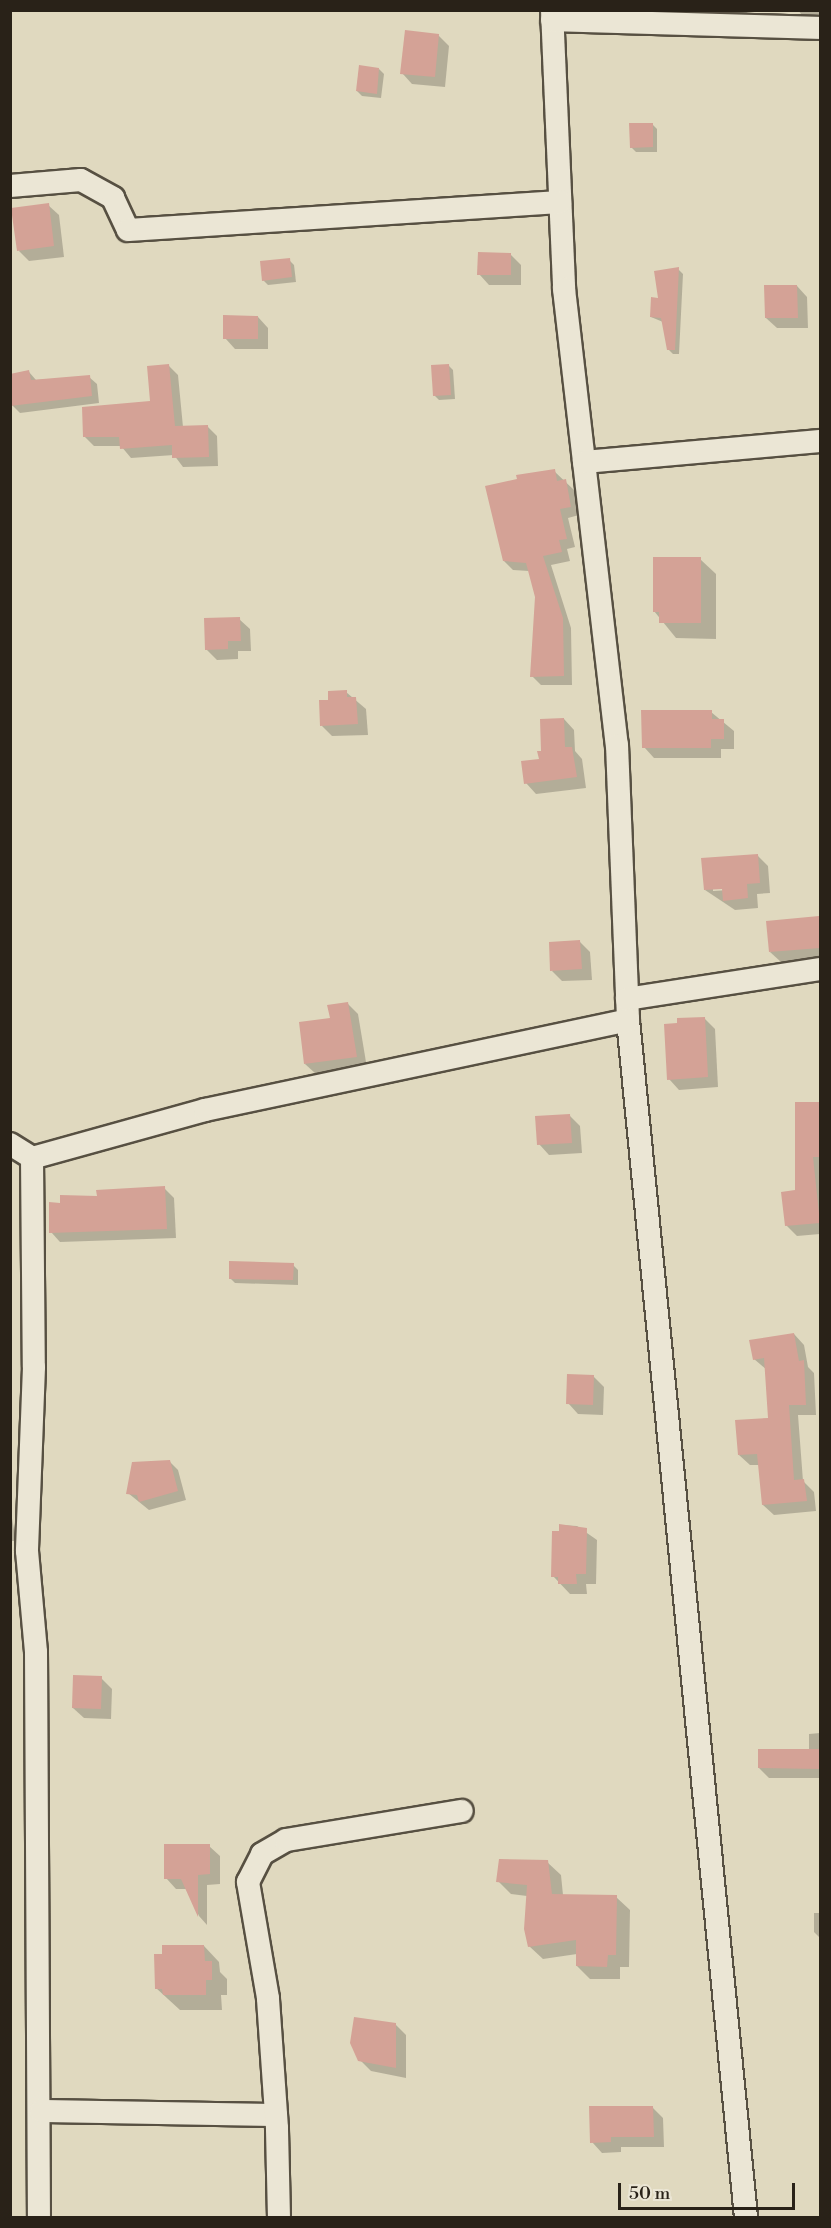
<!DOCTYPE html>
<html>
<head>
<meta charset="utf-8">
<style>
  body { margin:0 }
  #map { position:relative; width:831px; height:2228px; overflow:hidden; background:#e0d9bf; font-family:"Libre Bodoni",serif }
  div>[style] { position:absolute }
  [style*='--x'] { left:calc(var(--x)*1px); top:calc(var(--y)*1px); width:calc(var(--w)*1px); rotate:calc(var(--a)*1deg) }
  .shadow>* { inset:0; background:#0003 }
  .building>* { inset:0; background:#d4a296 }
  .roads { filter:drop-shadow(2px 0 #575042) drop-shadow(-2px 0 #575042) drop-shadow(0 2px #575042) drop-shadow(0 -2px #575042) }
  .minor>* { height:22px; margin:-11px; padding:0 11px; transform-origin:11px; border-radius:11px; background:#ebe6d5 }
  span { translate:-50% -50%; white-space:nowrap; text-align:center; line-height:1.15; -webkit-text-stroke:4.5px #ebe6d5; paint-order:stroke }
  .frame { position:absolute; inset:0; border:12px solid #292218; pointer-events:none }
  .scale { position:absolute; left:618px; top:2183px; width:177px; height:27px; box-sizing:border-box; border:3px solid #292218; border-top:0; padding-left:8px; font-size:18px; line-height:21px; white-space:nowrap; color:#292218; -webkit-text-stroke:4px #ebe6d5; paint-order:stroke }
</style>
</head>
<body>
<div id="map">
  <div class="shadow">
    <div style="clip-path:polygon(711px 10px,747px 10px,748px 20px,722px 21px)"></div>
    <div style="clip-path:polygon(798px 10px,820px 10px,820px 24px,808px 23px)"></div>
    <div style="clip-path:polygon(438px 35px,449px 46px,445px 87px,412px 84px,402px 73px)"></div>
    <div style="clip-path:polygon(379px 69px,384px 74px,381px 98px,362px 96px,357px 91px)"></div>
    <div style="clip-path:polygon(652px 124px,657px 129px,657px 152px,636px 152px,631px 147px)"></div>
    <div style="clip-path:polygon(48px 205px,59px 215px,64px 257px,29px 261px,19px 251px)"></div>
    <div style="clip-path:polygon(510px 254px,521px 265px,521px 285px,489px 285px,479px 274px)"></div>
    <div style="clip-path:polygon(289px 260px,294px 265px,296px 282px,268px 285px,263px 280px)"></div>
    <div style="clip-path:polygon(678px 269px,683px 274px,679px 354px,673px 354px,668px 349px,663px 322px,651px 317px)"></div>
    <div style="clip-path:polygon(797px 286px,807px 297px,808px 328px,777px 328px,766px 318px)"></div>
    <div style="clip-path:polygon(258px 317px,268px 328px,268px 349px,235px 349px,225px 338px)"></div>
    <div style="clip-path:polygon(168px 365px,178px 375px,183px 427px,207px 426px,217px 436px,218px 466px,183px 467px,174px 455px,131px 458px,121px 446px,94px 446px,84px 436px,152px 402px)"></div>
    <div style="clip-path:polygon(448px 365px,453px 370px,455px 399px,439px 400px,434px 395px)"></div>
    <div style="clip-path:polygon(29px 372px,36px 380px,89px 377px,97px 384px,99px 403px,20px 413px,12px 405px)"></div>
    <div style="clip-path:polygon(554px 471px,574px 490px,579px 515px,568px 518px,575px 547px,567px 549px,570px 561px,551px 565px,571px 628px,572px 685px,541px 685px,532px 676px,537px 597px,529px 571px,513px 570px,504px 561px)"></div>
    <div style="clip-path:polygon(700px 559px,716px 574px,716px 639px,676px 638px,654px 611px)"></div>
    <div style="clip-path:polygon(239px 619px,250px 629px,251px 651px,238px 651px,238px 659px,217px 660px,206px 649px)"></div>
    <div style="clip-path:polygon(346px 692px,366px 709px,368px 735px,332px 736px,322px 726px,329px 701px)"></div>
    <div style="clip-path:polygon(711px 712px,734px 731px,734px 749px,721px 749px,721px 758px,654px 758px,644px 747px)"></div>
    <div style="clip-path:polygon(564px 719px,574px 730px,575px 751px,582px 759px,586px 788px,536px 794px,526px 783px)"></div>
    <div style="clip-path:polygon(evenodd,757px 855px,768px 866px,770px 893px,757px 894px,758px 908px,735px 910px,705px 890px,757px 855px,729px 887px,729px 890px,713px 891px,713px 888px,729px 887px)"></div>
    <div style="clip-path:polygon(819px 918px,820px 959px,781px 962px,770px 952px)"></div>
    <div style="clip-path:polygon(580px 942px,590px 952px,592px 980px,562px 981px,552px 971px)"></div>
    <div style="clip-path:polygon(347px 1003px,358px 1014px,367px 1068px,316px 1074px,305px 1064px)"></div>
    <div style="clip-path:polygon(705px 1019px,715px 1029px,718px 1087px,679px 1090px,669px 1079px,679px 1025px)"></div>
    <div style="clip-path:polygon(799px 1104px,820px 1104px,820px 1234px,797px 1236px,786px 1225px,796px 1192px)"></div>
    <div style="clip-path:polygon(569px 1115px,580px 1126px,582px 1153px,549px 1155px,539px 1144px)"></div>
    <div style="clip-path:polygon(164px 1188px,174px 1198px,176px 1238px,60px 1242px,51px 1232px,61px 1204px)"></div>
    <div style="clip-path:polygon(293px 1265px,298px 1270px,298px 1285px,235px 1283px,230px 1278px)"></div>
    <div style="clip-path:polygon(794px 1334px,804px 1345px,808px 1367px,814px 1373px,816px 1415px,798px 1415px,803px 1481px,814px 1492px,816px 1511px,774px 1515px,763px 1505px,759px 1465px,750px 1465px,739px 1455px,769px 1419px,767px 1370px,754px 1359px)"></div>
    <div style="clip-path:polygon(593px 1376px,604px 1387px,603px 1415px,578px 1414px,568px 1403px)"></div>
    <div style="clip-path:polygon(169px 1461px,178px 1470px,186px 1500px,149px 1510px,128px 1493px)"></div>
    <div style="clip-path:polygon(10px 1507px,16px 1541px,10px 1541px)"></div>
    <div style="clip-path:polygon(560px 1525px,577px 1526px,597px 1540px,596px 1584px,586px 1584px,587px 1594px,570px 1594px,553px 1576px)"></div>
    <div style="clip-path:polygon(101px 1678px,112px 1689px,111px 1719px,84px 1718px,73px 1708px)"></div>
    <div style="clip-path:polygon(820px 1733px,820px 1778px,769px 1778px,759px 1768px,809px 1751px,809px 1734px)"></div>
    <div style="clip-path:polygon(209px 1846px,220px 1856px,220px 1884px,207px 1885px,207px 1925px,199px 1916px,187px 1889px,176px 1889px,166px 1878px)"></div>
    <div style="clip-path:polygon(547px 1862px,561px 1875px,563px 1895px,616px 1897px,630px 1910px,629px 1967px,620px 1967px,620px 1979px,590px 1979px,577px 1966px,577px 1954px,543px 1959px,529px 1946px,527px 1896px,511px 1894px,498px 1881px)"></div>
    <div style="clip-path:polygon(814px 1913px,820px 1913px,820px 1938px,814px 1932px)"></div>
    <div style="clip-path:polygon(204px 1946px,219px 1962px,220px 1972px,227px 1979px,227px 1995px,221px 1995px,222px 2010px,180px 2010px,156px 1988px)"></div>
    <div style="clip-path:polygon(396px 2025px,406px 2035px,406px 2078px,371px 2071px,360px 2060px)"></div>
    <div style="clip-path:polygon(652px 2107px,663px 2118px,664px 2147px,621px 2147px,621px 2152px,602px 2153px,592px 2142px)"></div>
  </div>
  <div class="building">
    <div style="clip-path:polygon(405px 30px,439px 34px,435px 77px,400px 74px)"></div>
    <div style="clip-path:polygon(359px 65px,379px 68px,377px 94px,356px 91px)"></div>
    <div style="clip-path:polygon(629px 123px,653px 123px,653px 147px,630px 148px)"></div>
    <div style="clip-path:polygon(49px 203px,54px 246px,17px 251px,11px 208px)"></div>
    <div style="clip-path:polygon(478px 252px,511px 253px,511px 275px,477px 275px)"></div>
    <div style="clip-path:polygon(290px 258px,292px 277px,262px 281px,260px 261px)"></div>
    <div style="clip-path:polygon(679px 267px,675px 350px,667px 350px,661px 318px,650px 317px,651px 297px,658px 298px,654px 271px)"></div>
    <div style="clip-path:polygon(764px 285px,797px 285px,798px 318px,765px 318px)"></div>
    <div style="clip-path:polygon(223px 315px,258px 316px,258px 339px,223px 339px)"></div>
    <div style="clip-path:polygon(169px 364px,175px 426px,208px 425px,209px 457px,172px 458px,172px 445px,120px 449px,119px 437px,83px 437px,82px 407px,150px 401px,147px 366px)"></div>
    <div style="clip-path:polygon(449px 364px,451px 395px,433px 396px,431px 365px)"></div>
    <div style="clip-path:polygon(29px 370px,31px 380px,90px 375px,92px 396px,10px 406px,10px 374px)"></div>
    <div style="clip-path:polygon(555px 469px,557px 481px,566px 479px,571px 507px,560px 509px,567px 539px,559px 540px,562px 552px,543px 556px,563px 618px,564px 676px,530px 677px,535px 597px,526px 563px,503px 561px,485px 486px,517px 479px,516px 475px)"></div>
    <div style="clip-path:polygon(653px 557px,701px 557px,701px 623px,659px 623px,659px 612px,653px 612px)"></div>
    <div style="clip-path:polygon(240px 617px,241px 641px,228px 641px,228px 649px,205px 650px,204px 618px)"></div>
    <div style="clip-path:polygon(347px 690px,347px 697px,356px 697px,358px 724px,320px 726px,319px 700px,328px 700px,328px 691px)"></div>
    <div style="clip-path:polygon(641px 710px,712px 710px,712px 719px,724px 719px,724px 739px,711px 739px,711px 748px,642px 748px)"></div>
    <div style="clip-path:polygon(564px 718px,565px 747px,572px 747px,577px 777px,524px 784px,521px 761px,539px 759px,537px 751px,541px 751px,540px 719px)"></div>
    <div style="clip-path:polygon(758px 854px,760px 883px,747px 884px,748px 898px,723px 901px,722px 889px,704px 890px,701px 858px)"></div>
    <div style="clip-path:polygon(819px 916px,820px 948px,769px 952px,766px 921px)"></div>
    <div style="clip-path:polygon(580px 940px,582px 969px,550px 971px,549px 942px)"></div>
    <div style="clip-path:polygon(348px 1002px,357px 1057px,304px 1064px,299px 1022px,330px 1018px,327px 1005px)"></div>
    <div style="clip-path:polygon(705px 1017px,708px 1077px,667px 1080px,664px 1024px,677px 1023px,677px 1018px)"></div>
    <div style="clip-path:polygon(795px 1102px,820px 1102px,820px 1157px,813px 1157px,820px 1223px,785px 1226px,781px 1192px,795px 1190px)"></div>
    <div style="clip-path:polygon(570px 1114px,572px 1143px,537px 1145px,535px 1116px)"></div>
    <div style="clip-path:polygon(165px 1186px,167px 1229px,49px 1233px,49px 1202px,60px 1203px,60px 1195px,97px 1196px,96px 1190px)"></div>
    <div style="clip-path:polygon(229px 1261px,294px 1263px,293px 1280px,229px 1279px)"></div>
    <div style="clip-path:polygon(794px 1333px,799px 1361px,804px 1360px,806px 1405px,789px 1405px,794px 1480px,804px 1479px,807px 1501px,762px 1505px,757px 1454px,738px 1455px,735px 1420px,768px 1418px,764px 1358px,753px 1360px,749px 1340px)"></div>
    <div style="clip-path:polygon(567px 1374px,594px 1375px,593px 1405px,566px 1404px)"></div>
    <div style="clip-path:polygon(170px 1460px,178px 1491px,139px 1502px,137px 1495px,126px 1494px,132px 1462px)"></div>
    <div style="clip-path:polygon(559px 1524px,587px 1528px,586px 1574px,576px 1574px,577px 1584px,558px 1584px,558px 1577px,551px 1577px,552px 1531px,559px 1531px)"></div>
    <div style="clip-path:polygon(73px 1675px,102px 1676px,101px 1709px,72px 1708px)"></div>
    <div style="clip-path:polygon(758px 1749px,820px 1749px,820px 1769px,758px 1768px)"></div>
    <div style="clip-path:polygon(164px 1844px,210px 1844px,210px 1874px,198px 1875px,198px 1917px,181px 1879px,164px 1879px)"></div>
    <div style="clip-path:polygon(499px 1859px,548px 1860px,552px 1894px,617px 1895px,616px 1955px,608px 1955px,607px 1967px,576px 1966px,576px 1940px,528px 1947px,524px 1929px,527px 1885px,496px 1882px)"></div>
    <div style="clip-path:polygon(162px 1945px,204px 1945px,205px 1961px,212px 1961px,212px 1980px,206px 1980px,206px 1995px,163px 1995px,162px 1989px,155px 1989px,154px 1954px,162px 1954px)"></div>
    <div style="clip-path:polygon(354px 2017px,396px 2023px,396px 2068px,358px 2061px,350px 2043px)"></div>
    <div style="clip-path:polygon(589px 2106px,653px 2106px,654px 2137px,611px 2137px,611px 2142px,590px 2143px)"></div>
  </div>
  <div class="roads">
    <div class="minor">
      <div style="--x:552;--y:10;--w:279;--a:87.5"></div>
      <div style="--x:564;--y:289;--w:459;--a:83.4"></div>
      <div style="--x:617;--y:745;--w:275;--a:87.7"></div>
      <div style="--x:628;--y:1020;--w:1204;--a:84.37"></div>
      <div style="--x:552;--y:20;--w:268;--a:1.7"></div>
      <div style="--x:10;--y:186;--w:71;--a:-4.8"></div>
      <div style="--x:81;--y:180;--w:37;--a:29"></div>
      <div style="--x:113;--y:198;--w:35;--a:65"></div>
      <div style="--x:128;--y:230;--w:433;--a:-3.7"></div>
      <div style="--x:584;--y:462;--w:237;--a:-5.1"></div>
      <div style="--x:627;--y:999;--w:195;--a:-8.8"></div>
      <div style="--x:10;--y:1144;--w:26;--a:32"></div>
      <div style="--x:32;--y:1158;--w:180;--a:-15.5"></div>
      <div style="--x:205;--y:1110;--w:432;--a:-12"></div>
      <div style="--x:32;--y:1158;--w:209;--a:89.5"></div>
      <div style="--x:34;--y:1367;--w:184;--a:92.2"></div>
      <div style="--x:27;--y:1551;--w:101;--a:84.9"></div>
      <div style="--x:36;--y:1652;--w:566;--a:89.7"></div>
      <div style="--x:41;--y:2111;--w:235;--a:1"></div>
      <div style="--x:279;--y:2218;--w:90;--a:-91.3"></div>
      <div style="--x:277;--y:2128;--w:130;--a:-94"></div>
      <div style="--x:268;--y:1998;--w:118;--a:-99.8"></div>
      <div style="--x:248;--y:1882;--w:31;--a:-63"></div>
      <div style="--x:262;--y:1854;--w:28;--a:-30"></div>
      <div style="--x:286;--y:1840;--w:178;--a:-9.4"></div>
    </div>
  </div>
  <div class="frame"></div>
  <div class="scale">50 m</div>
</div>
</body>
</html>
